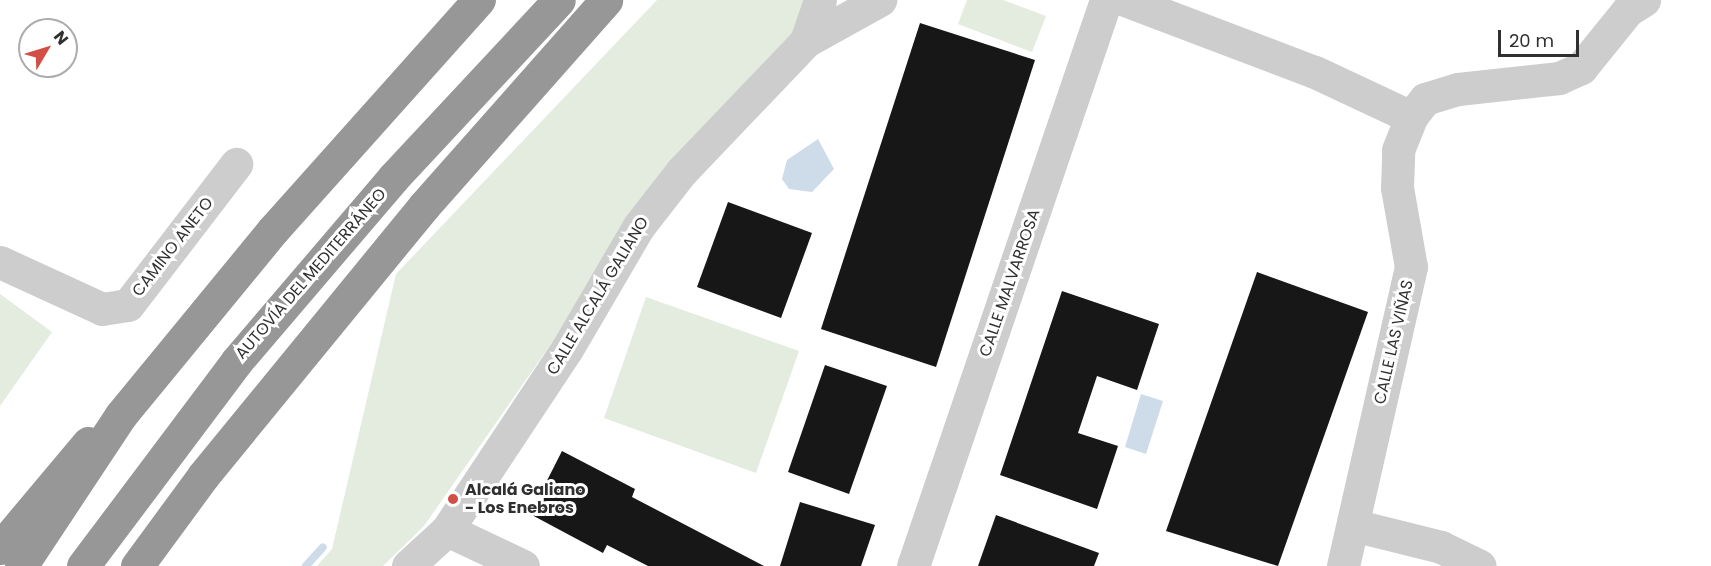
<!DOCTYPE html>
<html>
<head>
<meta charset="utf-8">
<style>
  body { margin:0 }
  #map { position:relative; width:1711px; height:566px; overflow:hidden; background:#fff; font-family:Poppins,sans-serif }
  div>[style] { position:absolute }
  [style*='--x'] { left:calc(var(--x)*1px); top:calc(var(--y)*1px); width:calc(var(--w)*1px); rotate:calc(var(--a)*1deg) }
  .green>* { inset:0; background:#e4ebdf }
  .water>* { inset:0; background:#cedbe9 }
  .stream>* { height:8px; margin:-4px; padding:0 4px; transform-origin:4px; border-radius:4px; background:#cedbe9 }
  .building>* { inset:0; background:#171717 }
  .minor>* { height:33px; margin:-16.5px; padding:0 16.5px; transform-origin:16.5px; border-radius:16.5px; background:#cdcdcd }
  .highway>* { height:33px; margin:-16.5px; padding:0 16.5px; transform-origin:16.5px; border-radius:16.5px; background:#979797 }
  .dots>* { width:16px; height:16px; translate:-50% -50%; box-sizing:border-box; border:3px solid #fff; border-radius:50% }
  span { translate:-50% -50%; white-space:nowrap; text-align:center; line-height:1.15; -webkit-text-stroke:6px #fff; paint-order:stroke }
  .street-label { font-size:16px; color:#303030 }
  .poi-label { font-size:16px; color:#303030; font-weight:700 }
  .left { translate:0 -50%; text-align:left }
  .north { position:absolute; left:18px; top:18px; width:60px; height:60px; box-sizing:border-box; background:#fff; border:2px solid #acacac; border-radius:50%; rotate:52deg; font-size:16px; font-weight:700; line-height:24px; text-align:center; color:#303030 }
  .north::after { content:''; display:block; margin:auto; width:21px; height:27px; background:#d34e45; clip-path:polygon(50% 0,100% 100%,50% 72%,0 100%) }
  .scale { position:absolute; left:1498px; top:30px; width:81px; height:27px; box-sizing:border-box; border:3px solid #303030; border-top:0; padding-left:8px; font-size:18px; line-height:21px; white-space:nowrap; color:#303030; -webkit-text-stroke:4px #fff; paint-order:stroke }
</style>
</head>
<body>
<div id="map">
  <div class="green">
    <div style="clip-path:polygon(657px 0,805px 0,793px 33px,553px 341px,424px 526px,383px 566px,317px 566px,332px 549px,396px 274px)"></div>
    <div style="clip-path:polygon(967px 0,1003px 0,1046px 16px,1032px 52px,958px 24px)"></div>
    <div style="clip-path:polygon(0 294px,52px 332px,0 406px)"></div>
    <div style="clip-path:polygon(646px 297px,799px 351px,756px 473px,604px 418px)"></div>
  </div>
  <div class="water">
    <div style="clip-path:polygon(818px 139px,834px 169px,812px 192px,789px 189px,782px 179px,787px 160px)"></div>
    <div style="clip-path:polygon(1141px 394px,1163px 401px,1146px 454px,1125px 447px)"></div>
  </div>
  <div class="stream">
    <div style="--x:306;--y:566;--w:25;--a:-48"></div>
  </div>
  <div class="building">
    <div style="clip-path:polygon(920px 23px,1035px 60px,936px 367px,821px 329px)"></div>
    <div style="clip-path:polygon(728px 202px,812px 233px,781px 318px,697px 287px)"></div>
    <div style="clip-path:polygon(1257px 272px,1368px 312px,1278px 566px,1166px 531px)"></div>
    <div style="clip-path:polygon(1062px 291px,1159px 324px,1137px 390px,1097px 376px,1078px 433px,1118px 446px,1097px 509px,1000px 475px)"></div>
    <div style="clip-path:polygon(825px 365px,887px 386px,849px 494px,788px 472px)"></div>
    <div style="clip-path:polygon(562px 451px,635px 489px,632px 497px,764px 566px,648px 566px,607px 545px,603px 553px,530px 514px)"></div>
    <div style="clip-path:polygon(800px 502px,875px 525px,861px 566px,780px 566px)"></div>
    <div style="clip-path:polygon(996px 515px,1099px 553px,1094px 566px,978px 566px)"></div>
  </div>
  <div class="minor">
    <div style="--x:1125;--y:0;--w:203;--a:20.8"></div>
    <div style="--x:1315;--y:72;--w:106;--a:25.1"></div>
    <div style="--x:806;--y:41;--w:43;--a:-71.1"></div>
    <div style="--x:0;--y:262;--w:112;--a:24.7"></div>
    <div style="--x:102;--y:309;--w:26;--a:-9"></div>
    <div style="--x:128;--y:305;--w:178;--a:-52.5"></div>
    <div style="--x:1353;--y:525;--w:91;--a:14"></div>
    <div style="--x:1441;--y:547;--w:43;--a:26"></div>
    <div style="--x:447;--y:530;--w:84;--a:25.3"></div>
    <div style="--x:408;--y:566;--w:53;--a:-42.7"></div>
    <div style="--x:447;--y:530;--w:217;--a:-56.5"></div>
    <div style="--x:567;--y:349;--w:143;--a:-59.7"></div>
    <div style="--x:639;--y:226;--w:68;--a:-52.1"></div>
    <div style="--x:681;--y:172;--w:181;--a:-46.3"></div>
    <div style="--x:806;--y:41;--w:85;--a:-29"></div>
    <div style="--x:913;--y:566;--w:598;--a:-71.17"></div>
    <div style="--x:1343;--y:566;--w:307;--a:-77.2"></div>
    <div style="--x:1411;--y:267;--w:80;--a:-100"></div>
    <div style="--x:1397;--y:188;--w:38;--a:-88"></div>
    <div style="--x:1398;--y:150;--w:35;--a:-68"></div>
    <div style="--x:1411;--y:117;--w:23;--a:-52"></div>
    <div style="--x:1425;--y:99;--w:34;--a:-17"></div>
    <div style="--x:1458;--y:89;--w:102;--a:-6.2"></div>
    <div style="--x:1559;--y:78;--w:24;--a:-24"></div>
    <div style="--x:1581;--y:68;--w:75;--a:-51"></div>
    <div style="--x:1628;--y:10;--w:19;--a:-32"></div>
  </div>
  <div class="highway">
    <div style="--x:0;--y:548;--w:137;--a:-50"></div>
    <div style="--x:21;--y:566;--w:181;--a:-56.5"></div>
    <div style="--x:121;--y:415;--w:239;--a:-50.6"></div>
    <div style="--x:273;--y:230;--w:309;--a:-48.2"></div>
    <div style="--x:83;--y:566;--w:255;--a:-53.1"></div>
    <div style="--x:236;--y:362;--w:242;--a:-49.5"></div>
    <div style="--x:393;--y:178;--w:243;--a:-47"></div>
    <div style="--x:137;--y:566;--w:112;--a:-53.7"></div>
    <div style="--x:203;--y:476;--w:349;--a:-50.7"></div>
    <div style="--x:424;--y:206;--w:275;--a:-48.5"></div>
  </div>
  <div class="dots">
    <div style="left:453px;top:499px;background:#d34e45"></div>
  </div>
  <div class="street-label">
    <span style="left:173px;top:247px;rotate:-52deg">CAMINO ANETO</span>
    <span style="left:311px;top:274px;rotate:-49deg">AUTOVÍA DEL MEDITERRÁNEO</span>
    <span style="left:1010px;top:283px;rotate:-71deg">CALLE MALVARROSA</span>
    <span style="left:598px;top:296px;rotate:-59deg">CALLE ALCALÁ GALIANO</span>
    <span style="left:1394px;top:342px;rotate:-77deg">CALLE LAS VIÑAS</span>
  </div>
  <div class="poi-label">
    <span class="left" style="left:465px;top:499px">Alcalá Galiano<br>- Los Enebros</span>
  </div>
  <div class="north">N</div>
  <div class="scale">20 m</div>
</div>
</body>
</html>
